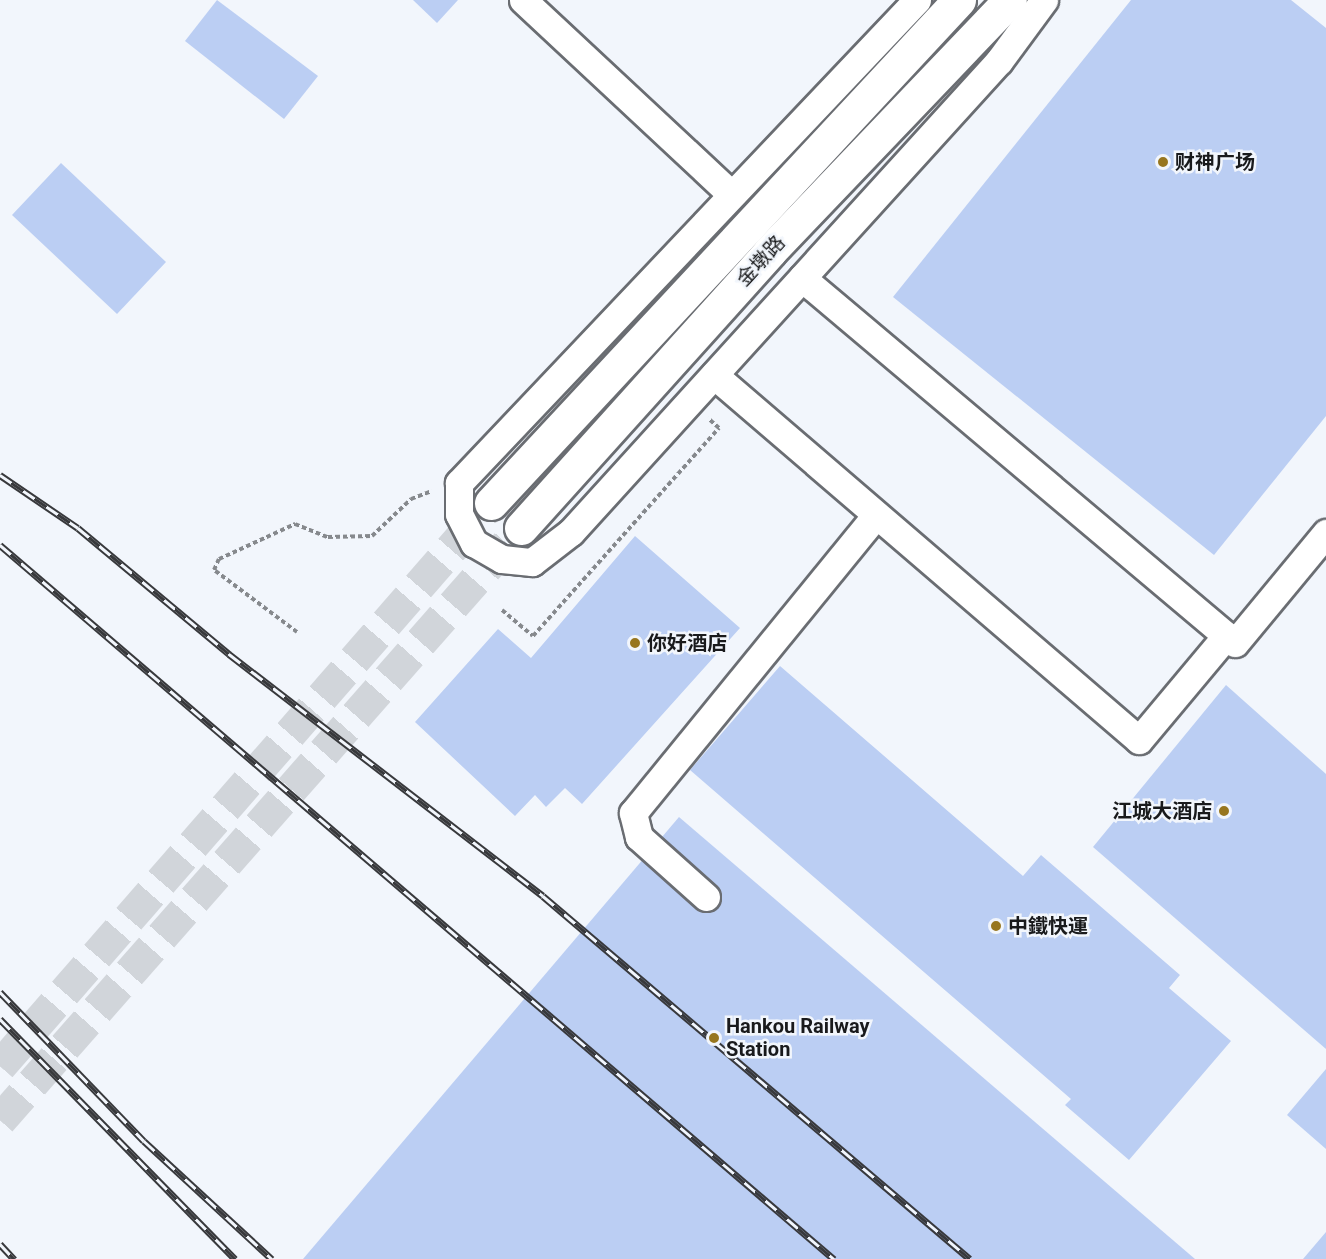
<!DOCTYPE html>
<html>
<head>
<meta charset="utf-8">
<style>
  body { margin:0 }
  #map { position:relative; width:1326px; height:1259px; overflow:hidden; background:#f2f6fc; font-family:Roboto,"Noto Sans SC",sans-serif }
  div>[style] { position:absolute }
  [style*='--x'] { left:calc(var(--x)*1px); top:calc(var(--y)*1px); width:calc(var(--w)*1px); rotate:calc(var(--a)*1deg) }
  .building>* { inset:0; background:#bbcef3 }
  .major-tunnel>* { height:33px; margin-top:-16.5px; transform-origin:0; background:repeating-linear-gradient(90deg,#d1d5da 0 33px,transparent 0 49px) }
  .path>* { height:4px; margin-top:-2px; transform-origin:0; background:repeating-linear-gradient(90deg,#86898d 0 4.5px,transparent 0 7.5px) }
  .roads { filter:drop-shadow(2px 0 #6a6d72) drop-shadow(-2px 0 #6a6d72) drop-shadow(0 2px #6a6d72) drop-shadow(0 -2px #6a6d72) }
  .minor>* { height:27px; margin:-13.5px; padding:0 13.5px; transform-origin:13.5px; border-radius:13.5px; background:#fff }
  .major>* { height:33px; margin:-16.5px; padding:0 16.5px; transform-origin:16.5px; border-radius:16.5px; background:#fff }
  .rail>* { height:7px; margin-top:-3.5px; transform-origin:0; background:repeating-linear-gradient(90deg,#f2f6fc 0 14px,#38393c 0 28px); box-sizing:border-box; border-block:2px solid #38393c }
  .dots>* { width:16px; height:16px; translate:-50% -50%; box-sizing:border-box; border:3px solid #f2f6fc; border-radius:50% }
  span { translate:-50% -50%; white-space:nowrap; text-align:center; line-height:1.15; -webkit-text-stroke:5px #f2f6fc; paint-order:stroke }
  .poi-label { font-size:20px; color:#191a1c; font-weight:700 }
  .left { translate:0 -50%; text-align:left }
  .right { translate:-100% -50%; text-align:right }
  .street-label { font-size:20px; color:#191a1c }
</style>
</head>
<body>
<div id="map">
  <div class="building">
    <div style="clip-path:polygon(217px 0,318px 76px,284px 119px,185px 41px)"></div>
    <div style="clip-path:polygon(413px 0,458px 0,437px 23px)"></div>
    <div style="clip-path:polygon(1131px 0,1291px 0,1326px 28px,1326px 416px,1214px 555px,893px 297px)"></div>
    <div style="clip-path:polygon(61px 163px,166px 262px,117px 314px,12px 215px)"></div>
    <div style="clip-path:polygon(635px 536px,740px 628px,582px 804px,565px 788px,546px 807px,535px 795px,515px 816px,415px 722px,498px 629px,531px 658px)"></div>
    <div style="clip-path:polygon(780px 666px,1023px 876px,1041px 855px,1180px 975px,1169px 988px,1231px 1041px,1129px 1160px,1065px 1105px,1071px 1099px,690px 770px)"></div>
    <div style="clip-path:polygon(1226px 685px,1326px 774px,1326px 1049px,1093px 847px)"></div>
    <div style="clip-path:polygon(679px 817px,1195px 1259px,303px 1259px)"></div>
    <div style="clip-path:polygon(1326px 1069px,1326px 1149px,1287px 1115px)"></div>
    <div style="clip-path:polygon(1326px 1232px,1326px 1259px,1303px 1259px)"></div>
  </div>
  <div class="major-tunnel">
    <div style="--x:0;--y:1066;--w:747;--a:-48.91"></div>
    <div style="--x:0;--y:1120;--w:789;--a:-48.65"></div>
  </div>
  <div class="path">
    <div style="--x:502;--y:610;--w:40;--a:40"></div>
    <div style="--x:533;--y:636;--w:279;--a:-48.2"></div>
    <div style="--x:719;--y:428;--w:15;--a:-138"></div>
    <div style="--x:297;--y:632;--w:104;--a:-143.2"></div>
    <div style="--x:214;--y:570;--w:12;--a:-66"></div>
    <div style="--x:219;--y:559;--w:84;--a:-24.7"></div>
    <div style="--x:295;--y:524;--w:35;--a:22"></div>
    <div style="--x:328;--y:537;--w:44;--a:-1.3"></div>
    <div style="--x:372;--y:536;--w:54;--a:-43.5"></div>
    <div style="--x:411;--y:499;--w:22;--a:-21"></div>
  </div>
  <div class="roads">
    <div class="minor">
      <div style="--x:523;--y:0;--w:283;--a:43"></div>
      <div style="--x:917;--y:0;--w:666;--a:133.48"></div>
      <div style="--x:459;--y:483;--w:31;--a:90"></div>
      <div style="--x:459;--y:514;--w:33;--a:63"></div>
      <div style="--x:474;--y:543;--w:32;--a:30"></div>
      <div style="--x:502;--y:559;--w:30;--a:6"></div>
      <div style="--x:532;--y:562;--w:49;--a:-37.6"></div>
      <div style="--x:571;--y:532;--w:636;--a:-47.74"></div>
      <div style="--x:999;--y:61;--w:76;--a:-53.6"></div>
      <div style="--x:802;--y:278;--w:566;--a:40.13"></div>
      <div style="--x:1235;--y:643;--w:143;--a:-50.4"></div>
      <div style="--x:714;--y:375;--w:560;--a:40.66"></div>
      <div style="--x:1139;--y:740;--w:136;--a:-50.1"></div>
      <div style="--x:706;--y:897;--w:90;--a:-138.2"></div>
      <div style="--x:639;--y:837;--w:25;--a:-104"></div>
      <div style="--x:633;--y:813;--w:383;--a:-50.8"></div>
    </div>
    <div class="major">
      <div style="--x:491;--y:503;--w:687;--a:-47.06"></div>
      <div style="--x:521;--y:528;--w:372;--a:-48"></div>
      <div style="--x:770;--y:251;--w:347;--a:-46.3"></div>
    </div>
  </div>
  <div class="rail">
    <div style="--x:0;--y:475;--w:94;--a:34.2"></div>
    <div style="--x:78;--y:528;--w:197;--a:39.8"></div>
    <div style="--x:229;--y:654;--w:396;--a:37.6"></div>
    <div style="--x:543;--y:896;--w:560;--a:40.37"></div>
    <div style="--x:0;--y:545;--w:1098;--a:40.57"></div>
    <div style="--x:0;--y:992;--w:207;--a:46"></div>
    <div style="--x:144;--y:1141;--w:174;--a:42.7"></div>
    <div style="--x:0;--y:1019;--w:336;--a:45.6"></div>
    <div style="--x:0;--y:1244;--w:21;--a:47"></div>
  </div>
  <div class="dots">
    <div style="left:1163px;top:162px;background:#97761f"></div>
    <div style="left:635px;top:643px;background:#97761f"></div>
    <div style="left:1224px;top:811px;background:#97761f"></div>
    <div style="left:996px;top:926px;background:#97761f"></div>
    <div style="left:714px;top:1038px;background:#97761f"></div>
  </div>
  <div class="poi-label">
    <span class="left" style="left:1175px;top:162px">财神广场</span>
    <span class="left" style="left:647px;top:643px">你好酒店</span>
    <span class="right" style="left:1212px;top:811px">江城大酒店</span>
    <span class="left" style="left:1008px;top:926px">中鐵快運</span>
    <span class="left" style="left:726px;top:1038px">Hankou Railway<br>Station</span>
  </div>
  <div class="street-label">
    <span style="left:761px;top:261px;rotate:-47deg">金墩路</span>
  </div>
</div>
</body>
</html>
